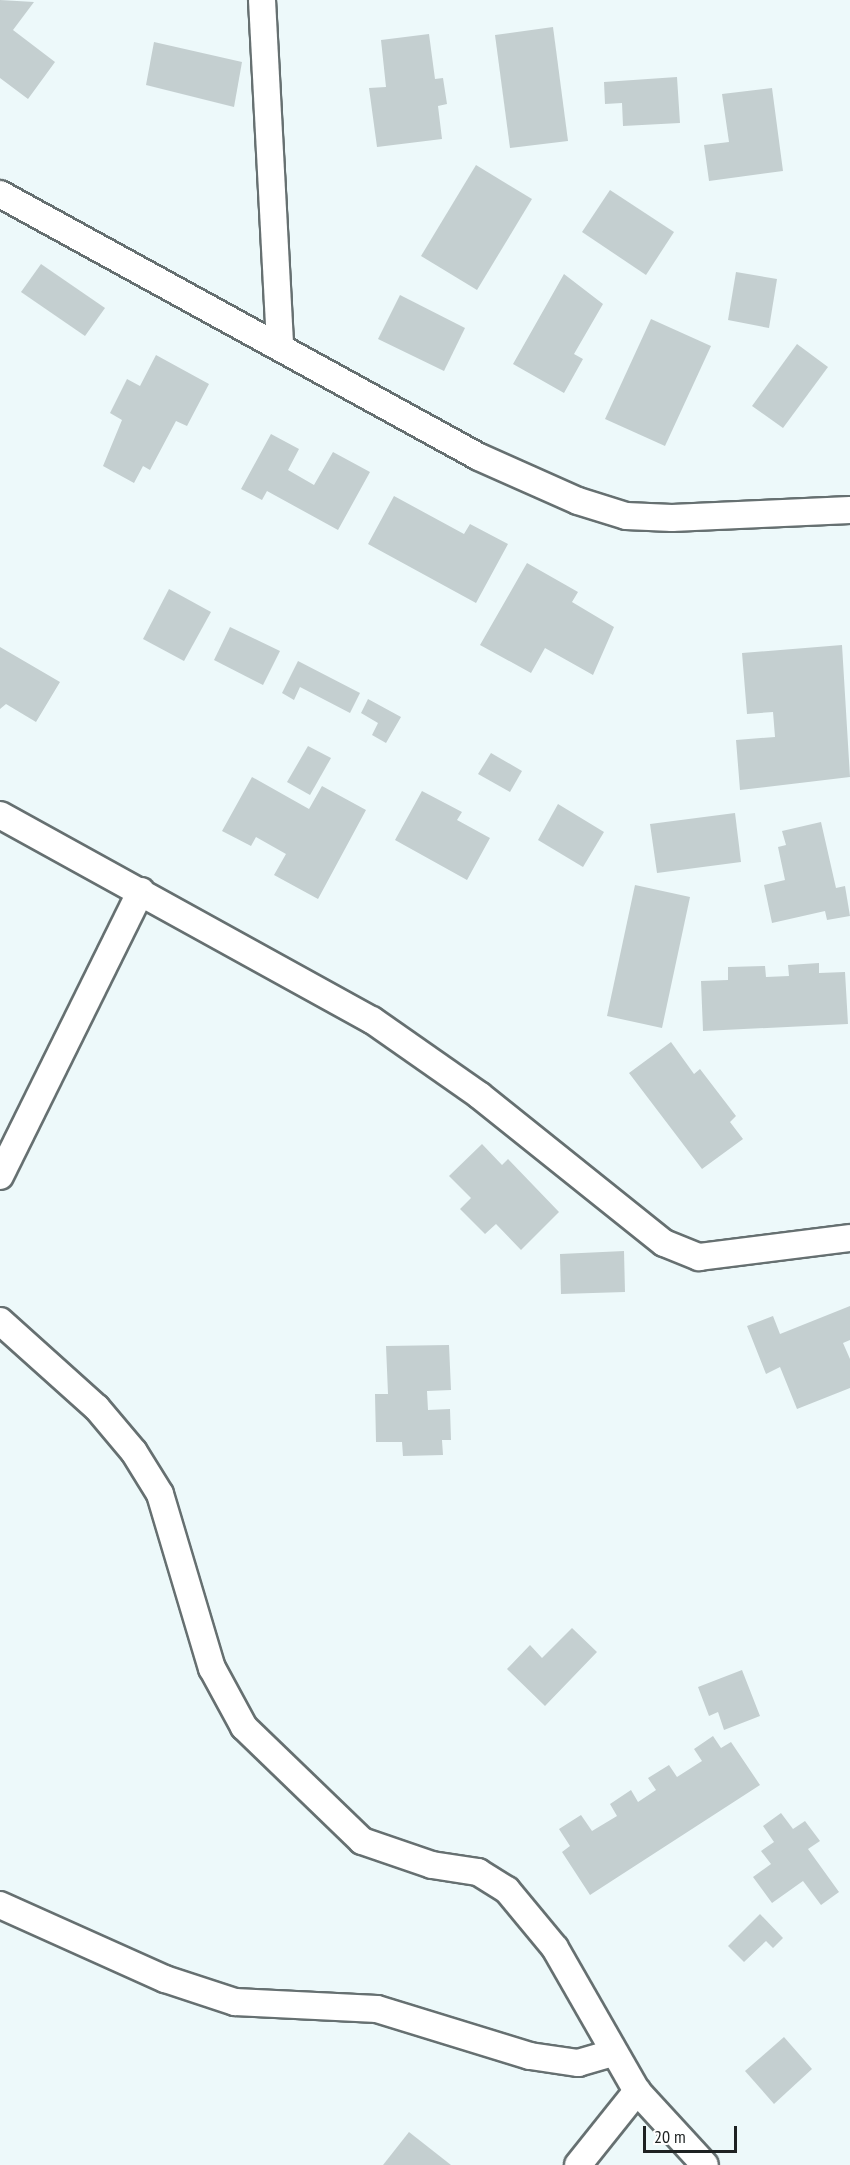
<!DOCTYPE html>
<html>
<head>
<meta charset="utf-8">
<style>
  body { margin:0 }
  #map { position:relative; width:850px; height:2165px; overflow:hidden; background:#edf9fa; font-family:"PT Sans Narrow",sans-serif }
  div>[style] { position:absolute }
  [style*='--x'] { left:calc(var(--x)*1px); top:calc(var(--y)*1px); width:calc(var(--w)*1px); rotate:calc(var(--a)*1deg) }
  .building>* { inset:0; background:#c4cfd0 }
  .roads { filter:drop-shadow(2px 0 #667071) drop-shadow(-2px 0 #667071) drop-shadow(0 2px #667071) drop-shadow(0 -2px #667071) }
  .minor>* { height:26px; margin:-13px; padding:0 13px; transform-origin:13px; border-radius:13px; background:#fff }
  span { translate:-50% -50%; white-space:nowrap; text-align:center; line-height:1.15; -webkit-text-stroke:4.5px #fff; paint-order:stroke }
  .scale { position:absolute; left:643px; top:2126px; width:94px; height:27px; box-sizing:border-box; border:3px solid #1e2222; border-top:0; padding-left:8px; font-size:18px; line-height:21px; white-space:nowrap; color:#1e2222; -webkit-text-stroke:4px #fff; paint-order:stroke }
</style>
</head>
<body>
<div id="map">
  <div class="building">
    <div style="clip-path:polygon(0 0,34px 2px,13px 30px,55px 62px,28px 99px,0 78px)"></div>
    <div style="clip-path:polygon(553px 27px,568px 141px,510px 148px,495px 35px)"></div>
    <div style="clip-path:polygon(429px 34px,435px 79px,443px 78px,447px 104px,438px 106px,442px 139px,377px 147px,369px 88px,386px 87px,381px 40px)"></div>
    <div style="clip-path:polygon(154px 42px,242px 62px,234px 107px,146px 85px)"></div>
    <div style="clip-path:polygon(677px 77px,680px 123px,623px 126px,622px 103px,605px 104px,604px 82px)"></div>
    <div style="clip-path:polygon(772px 88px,783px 171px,709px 181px,704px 145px,729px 142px,722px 94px)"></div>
    <div style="clip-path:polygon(476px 165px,532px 199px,477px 290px,421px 256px)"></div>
    <div style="clip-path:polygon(610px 190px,674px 232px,646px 275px,582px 232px)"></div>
    <div style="clip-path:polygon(41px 264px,105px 308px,85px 336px,21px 292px)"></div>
    <div style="clip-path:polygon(736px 272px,777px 279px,769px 328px,728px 320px)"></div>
    <div style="clip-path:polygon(564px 274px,603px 304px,574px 354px,583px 359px,564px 393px,513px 364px)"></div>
    <div style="clip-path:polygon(400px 295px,465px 328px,444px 371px,378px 339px)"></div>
    <div style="clip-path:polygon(651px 319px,711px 346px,665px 446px,605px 419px)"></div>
    <div style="clip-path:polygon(797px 344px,828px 367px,783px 428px,752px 406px)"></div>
    <div style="clip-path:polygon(156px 355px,209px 384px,187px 426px,176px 421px,150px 470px,143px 466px,134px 483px,103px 466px,122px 420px,110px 413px,127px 379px,140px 386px)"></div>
    <div style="clip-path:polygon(271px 434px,299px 449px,288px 470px,314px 485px,333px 452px,370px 472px,338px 530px,267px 491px,262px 500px,241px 489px)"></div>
    <div style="clip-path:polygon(394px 496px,464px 534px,470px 524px,508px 544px,476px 603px,368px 544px)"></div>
    <div style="clip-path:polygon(527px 563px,578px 592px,572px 602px,614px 627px,593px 675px,545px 648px,531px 673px,480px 645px)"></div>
    <div style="clip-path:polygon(169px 589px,211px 612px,184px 661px,143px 639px)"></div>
    <div style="clip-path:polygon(230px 627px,280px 651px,263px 685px,214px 660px)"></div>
    <div style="clip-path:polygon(842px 645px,850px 777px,740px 790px,736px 740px,775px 737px,773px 712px,747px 714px,742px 653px)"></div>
    <div style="clip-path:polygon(0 647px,60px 682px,36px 722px,6px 704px,0 709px)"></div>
    <div style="clip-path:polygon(298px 661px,360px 693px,350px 713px,300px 687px,294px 700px,282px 693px)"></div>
    <div style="clip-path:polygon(368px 699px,401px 717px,386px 743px,372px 735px,378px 723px,361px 713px)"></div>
    <div style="clip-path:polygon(308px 746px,331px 758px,310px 795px,287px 782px)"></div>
    <div style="clip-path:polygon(491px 753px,522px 771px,510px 792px,478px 774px)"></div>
    <div style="clip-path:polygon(252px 777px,309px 809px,322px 786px,366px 810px,318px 899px,274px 875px,286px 854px,256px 837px,251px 846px,222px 831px)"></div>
    <div style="clip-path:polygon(422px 791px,462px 812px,457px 820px,490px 838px,467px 880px,395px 840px)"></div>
    <div style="clip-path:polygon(558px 804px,604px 832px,583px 867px,538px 840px)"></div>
    <div style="clip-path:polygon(735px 813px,741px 862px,657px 873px,650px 824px)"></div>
    <div style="clip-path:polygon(821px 822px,836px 888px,845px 886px,850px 916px,827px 920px,825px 911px,772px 923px,764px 885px,785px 880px,778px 847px,786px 845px,782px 831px)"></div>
    <div style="clip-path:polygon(635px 885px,690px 897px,662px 1028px,607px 1016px)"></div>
    <div style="clip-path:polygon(819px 963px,819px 973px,845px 972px,848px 1024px,703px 1031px,701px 981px,728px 980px,728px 967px,765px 966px,766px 977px,789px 976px,788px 965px)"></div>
    <div style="clip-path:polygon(671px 1042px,694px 1074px,700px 1069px,736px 1116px,730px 1122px,743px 1139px,702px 1169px,629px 1073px)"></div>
    <div style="clip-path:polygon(482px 1144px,502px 1165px,508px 1159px,559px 1212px,521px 1250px,496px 1224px,485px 1234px,460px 1209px,471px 1198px,449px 1176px)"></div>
    <div style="clip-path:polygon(624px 1251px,625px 1292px,561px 1294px,560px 1254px)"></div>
    <div style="clip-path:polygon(850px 1306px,850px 1340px,843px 1343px,850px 1359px,850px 1388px,797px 1409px,780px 1367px,766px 1374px,747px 1326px,773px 1316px,780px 1334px)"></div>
    <div style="clip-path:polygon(449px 1345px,451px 1390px,427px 1391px,428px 1410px,450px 1409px,451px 1440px,442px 1440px,443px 1455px,403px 1456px,402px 1442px,376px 1442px,375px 1394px,388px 1394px,386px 1346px)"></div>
    <div style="clip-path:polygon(572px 1628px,597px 1652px,545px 1706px,507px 1669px,530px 1645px,542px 1658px)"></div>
    <div style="clip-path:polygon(742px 1670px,760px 1716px,724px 1730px,718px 1712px,709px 1716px,698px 1687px)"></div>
    <div style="clip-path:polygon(713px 1736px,721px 1748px,731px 1742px,760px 1785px,590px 1895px,562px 1852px,570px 1846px,559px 1829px,581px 1815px,592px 1831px,617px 1816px,610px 1804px,631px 1790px,638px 1802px,656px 1790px,648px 1778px,669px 1765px,677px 1777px,702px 1761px,694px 1749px)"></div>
    <div style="clip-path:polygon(781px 1813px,793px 1829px,805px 1821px,820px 1841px,808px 1849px,839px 1892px,821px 1905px,803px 1881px,772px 1903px,753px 1877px,771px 1864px,761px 1851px,774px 1842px,763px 1826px)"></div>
    <div style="clip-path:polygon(760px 1914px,783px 1938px,773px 1948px,766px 1941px,744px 1962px,728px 1946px)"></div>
    <div style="clip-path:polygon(784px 2037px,812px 2069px,774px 2104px,745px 2071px)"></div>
    <div style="clip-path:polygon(409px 2132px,451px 2165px,383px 2165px)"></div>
  </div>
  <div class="roads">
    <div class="minor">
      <div style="--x:262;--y:0;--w:346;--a:87"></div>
      <div style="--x:0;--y:194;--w:546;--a:28.77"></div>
      <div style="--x:479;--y:457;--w:108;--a:24"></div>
      <div style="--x:578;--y:501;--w:50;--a:17.4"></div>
      <div style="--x:626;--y:516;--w:46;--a:2.5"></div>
      <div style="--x:672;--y:518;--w:178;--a:-2.6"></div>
      <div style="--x:0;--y:815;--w:425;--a:28.9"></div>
      <div style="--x:372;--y:1020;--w:131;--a:35"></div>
      <div style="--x:479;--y:1095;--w:237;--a:38.7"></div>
      <div style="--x:664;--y:1243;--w:38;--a:22"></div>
      <div style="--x:699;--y:1257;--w:152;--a:-7.2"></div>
      <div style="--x:0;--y:1176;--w:318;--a:-63.7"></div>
      <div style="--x:0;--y:1321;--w:130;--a:41.9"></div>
      <div style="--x:97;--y:1408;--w:57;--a:49.9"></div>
      <div style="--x:134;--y:1452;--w:49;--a:58.2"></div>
      <div style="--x:160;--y:1494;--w:182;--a:73.4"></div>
      <div style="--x:212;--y:1668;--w:67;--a:61.5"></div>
      <div style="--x:244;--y:1727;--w:164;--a:44"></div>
      <div style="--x:362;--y:1841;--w:74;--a:18.9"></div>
      <div style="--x:432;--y:1865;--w:47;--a:8.7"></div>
      <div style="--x:478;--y:1872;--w:34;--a:32"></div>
      <div style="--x:507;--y:1890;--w:75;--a:50.4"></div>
      <div style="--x:555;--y:1948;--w:165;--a:60.2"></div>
      <div style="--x:637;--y:2091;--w:100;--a:47.4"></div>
      <div style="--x:0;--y:1905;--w:181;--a:24.2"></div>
      <div style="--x:165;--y:1979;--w:74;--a:18.2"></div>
      <div style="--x:235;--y:2002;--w:142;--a:2.8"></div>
      <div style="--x:377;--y:2009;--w:160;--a:17.1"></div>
      <div style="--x:530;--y:2056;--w:49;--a:8.3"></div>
      <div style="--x:578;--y:2063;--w:35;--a:-16"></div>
      <div style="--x:578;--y:2165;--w:95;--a:-51.4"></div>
    </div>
  </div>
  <div class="scale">20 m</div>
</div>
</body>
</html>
